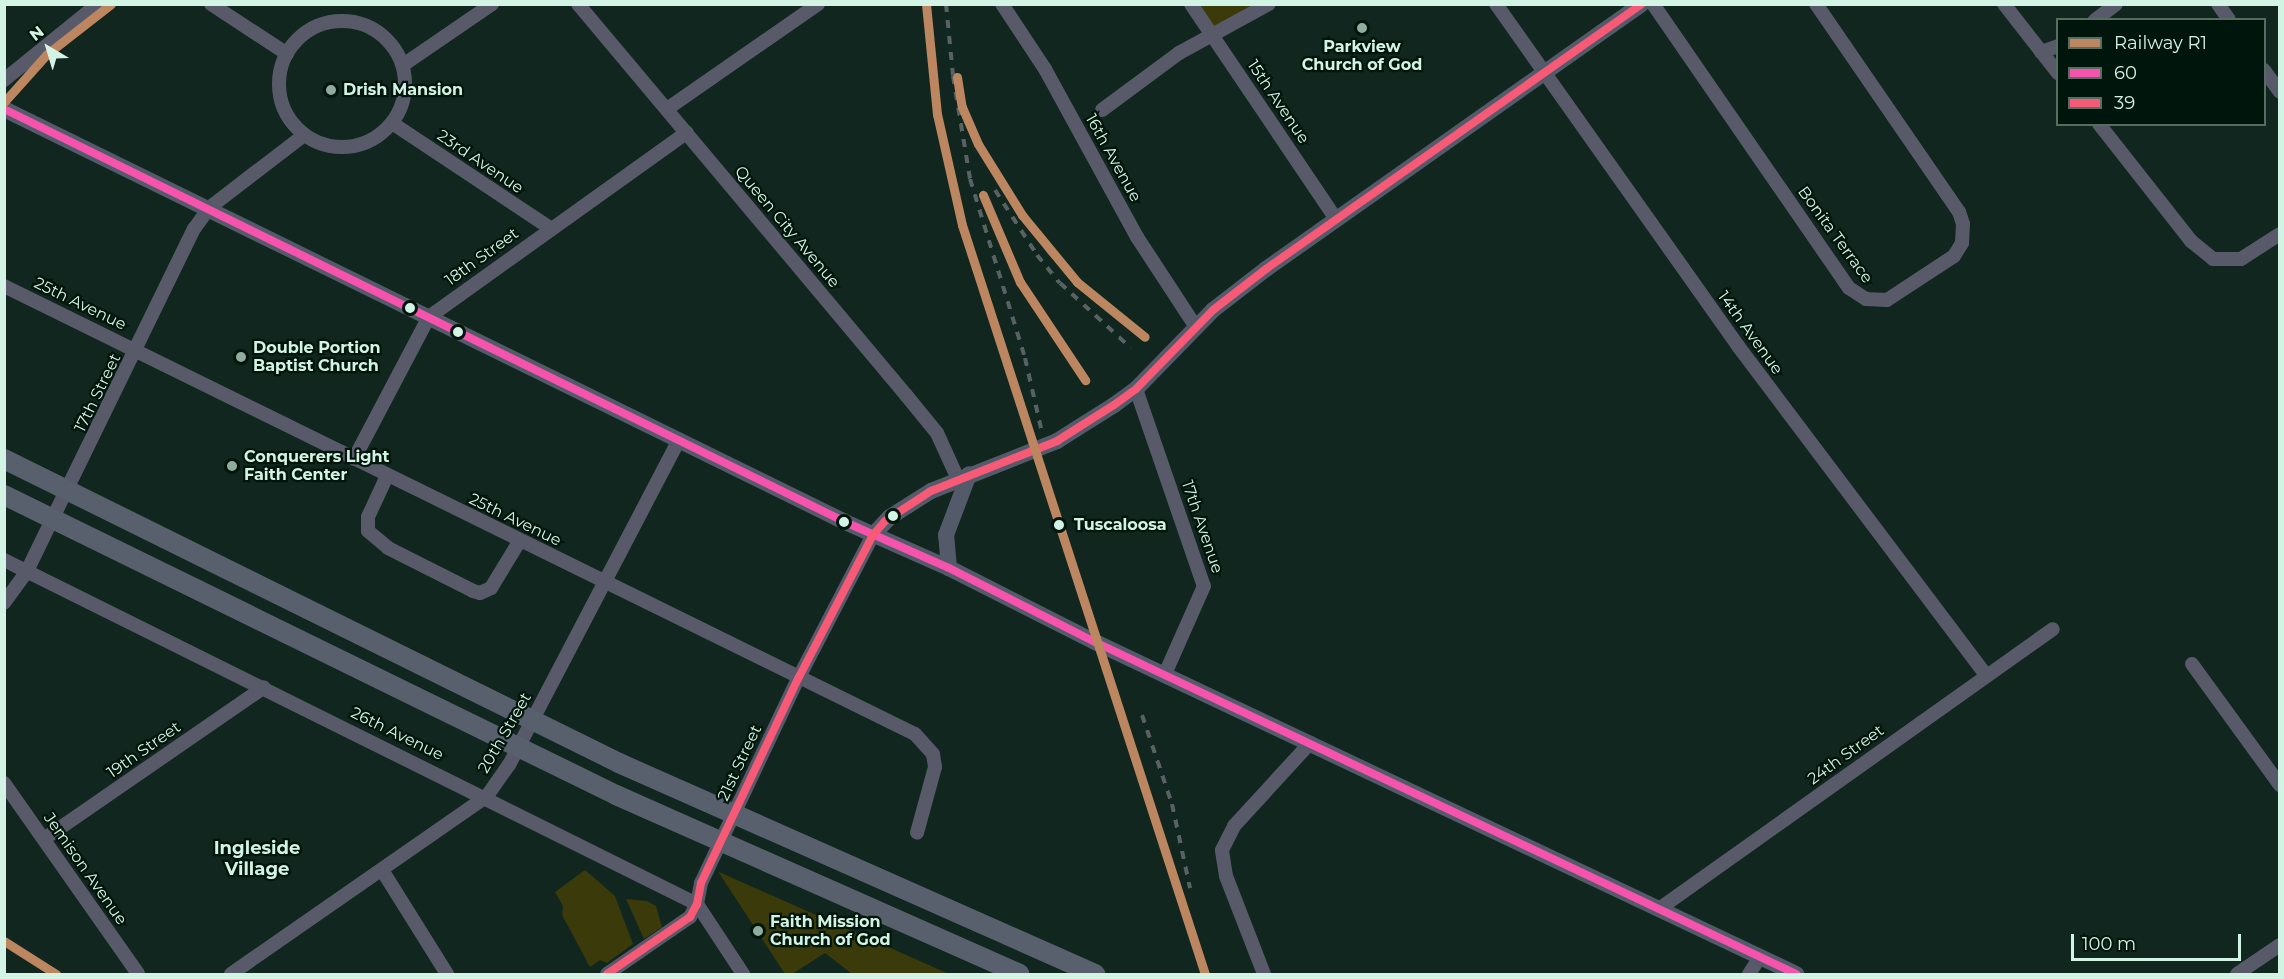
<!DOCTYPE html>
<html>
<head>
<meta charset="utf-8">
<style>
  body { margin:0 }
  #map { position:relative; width:2284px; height:979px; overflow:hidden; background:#11261e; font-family:Montserrat,sans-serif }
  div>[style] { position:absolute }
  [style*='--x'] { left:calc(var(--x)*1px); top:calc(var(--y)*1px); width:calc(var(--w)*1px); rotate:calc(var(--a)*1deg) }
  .green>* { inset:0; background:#3b3a0a }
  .minor>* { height:14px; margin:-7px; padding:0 7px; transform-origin:7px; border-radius:7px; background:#585a6a }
  .minor>.ring { margin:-7px; padding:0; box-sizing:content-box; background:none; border:14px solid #585a6a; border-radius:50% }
  .major>* { height:16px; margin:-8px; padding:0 8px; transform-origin:8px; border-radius:8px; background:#535a69 }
  .rail>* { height:4px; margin-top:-2px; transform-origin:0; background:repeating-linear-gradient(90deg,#586265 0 8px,transparent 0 16px) }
  .highway-bridge>* { height:20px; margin:-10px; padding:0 10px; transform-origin:10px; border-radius:10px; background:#585f6d }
  .bus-1>* { height:8px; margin:-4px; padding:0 4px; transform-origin:4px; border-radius:4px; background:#f653ac }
  .bus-2>* { height:8px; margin:-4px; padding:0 4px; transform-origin:4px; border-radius:4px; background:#f75a77 }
  .rail-1>* { height:9px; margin:-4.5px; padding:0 4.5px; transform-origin:4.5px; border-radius:4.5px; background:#bb8660 }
  .dots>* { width:16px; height:16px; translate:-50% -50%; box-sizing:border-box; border:3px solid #00150b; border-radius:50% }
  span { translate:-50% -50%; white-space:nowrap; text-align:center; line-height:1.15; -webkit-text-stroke:4.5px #00150b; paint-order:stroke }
  .poi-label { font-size:16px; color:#d3f4e4; font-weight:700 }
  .left { translate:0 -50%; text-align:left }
  .street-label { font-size:16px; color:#d3f4e4 }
  .stop-label { font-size:16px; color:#d3f4e4; font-weight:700 }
  .neighbourhood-label { font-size:18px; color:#d3f4e4; font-weight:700 }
  .frame { position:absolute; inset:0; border:6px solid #d3f4e4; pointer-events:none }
  .legend { position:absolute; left:2056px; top:18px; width:210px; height:108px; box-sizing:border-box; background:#00150b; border:2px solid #546e62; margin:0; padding:8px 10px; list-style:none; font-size:18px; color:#d3f4e4 }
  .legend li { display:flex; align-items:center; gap:12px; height:30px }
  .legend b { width:30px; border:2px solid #546e62 }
  .north { position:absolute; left:18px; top:18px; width:60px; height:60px; -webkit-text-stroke:4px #00150b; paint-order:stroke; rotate:322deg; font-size:16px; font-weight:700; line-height:24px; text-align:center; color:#d3f4e4 }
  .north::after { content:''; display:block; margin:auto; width:21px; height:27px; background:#d3f4e4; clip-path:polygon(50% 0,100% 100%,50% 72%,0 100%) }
  .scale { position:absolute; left:2071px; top:934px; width:170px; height:27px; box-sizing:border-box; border:3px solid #d3f4e4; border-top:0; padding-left:8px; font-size:18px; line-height:21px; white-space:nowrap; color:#d3f4e4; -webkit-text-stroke:4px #00150b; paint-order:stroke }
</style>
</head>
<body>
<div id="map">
  <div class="green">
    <div style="clip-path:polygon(1191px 5px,1269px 5px,1213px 37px)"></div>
    <div style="clip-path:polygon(585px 870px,615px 896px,633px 944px,607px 963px,600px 960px,590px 967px,562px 915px,563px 906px,555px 892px)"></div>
    <div style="clip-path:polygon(719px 873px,719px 872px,949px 974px,852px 974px,825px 953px,792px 974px,785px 974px)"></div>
    <div style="clip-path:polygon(626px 899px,647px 901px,656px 906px,662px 927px,644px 939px)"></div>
  </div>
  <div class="minor">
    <div style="--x:211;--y:4;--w:91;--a:33.3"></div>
    <div style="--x:578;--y:4;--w:510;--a:50.01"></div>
    <div style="--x:906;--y:395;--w:49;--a:50.8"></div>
    <div style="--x:937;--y:433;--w:51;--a:65.5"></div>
    <div style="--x:1002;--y:4;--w:78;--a:56.5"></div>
    <div style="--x:1045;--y:69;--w:192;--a:61.3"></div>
    <div style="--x:1137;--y:237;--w:108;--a:56.8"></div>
    <div style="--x:1191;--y:4;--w:259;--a:56"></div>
    <div style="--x:1496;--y:4;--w:419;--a:54.7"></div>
    <div style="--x:1738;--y:346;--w:412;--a:53"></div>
    <div style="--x:1653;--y:4;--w:345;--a:55.4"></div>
    <div style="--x:1849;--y:288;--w:20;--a:33"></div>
    <div style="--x:1866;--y:299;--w:21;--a:3"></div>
    <div style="--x:1887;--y:300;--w:80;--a:-33.3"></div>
    <div style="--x:1954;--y:256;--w:15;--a:-58"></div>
    <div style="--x:1962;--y:243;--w:19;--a:-87"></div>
    <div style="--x:1963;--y:224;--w:13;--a:-108"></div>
    <div style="--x:1959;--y:212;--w:252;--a:-124.5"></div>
    <div style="--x:2004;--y:4;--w:88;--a:52"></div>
    <div style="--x:2218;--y:4;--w:19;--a:55"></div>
    <div style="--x:2095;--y:20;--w:26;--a:-37"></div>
    <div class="ring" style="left:279px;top:21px;width:112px;height:112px"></div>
    <div style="--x:2041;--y:52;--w:18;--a:-19"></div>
    <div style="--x:403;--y:65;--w:108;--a:-34.4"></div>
    <div style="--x:2264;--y:70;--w:27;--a:54"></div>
    <div style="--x:4;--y:80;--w:121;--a:-39"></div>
    <div style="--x:667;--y:109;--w:184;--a:-34.8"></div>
    <div style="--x:1102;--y:110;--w:96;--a:-36.5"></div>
    <div style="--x:1179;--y:53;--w:102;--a:-28.6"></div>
    <div style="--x:392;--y:123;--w:190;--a:33.6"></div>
    <div style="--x:2099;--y:124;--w:149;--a:51.8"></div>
    <div style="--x:2191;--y:241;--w:28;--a:39"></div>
    <div style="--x:2213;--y:259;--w:28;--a:0"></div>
    <div style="--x:2241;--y:259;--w:46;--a:-32.7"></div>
    <div style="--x:4;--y:286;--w:1015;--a:26.19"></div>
    <div style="--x:915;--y:734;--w:27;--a:48"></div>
    <div style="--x:933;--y:754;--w:13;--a:81"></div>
    <div style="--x:935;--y:767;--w:68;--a:105.3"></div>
    <div style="--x:1136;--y:389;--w:208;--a:71"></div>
    <div style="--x:1204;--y:586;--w:96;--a:113.9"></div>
    <div style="--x:354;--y:459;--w:161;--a:-62.2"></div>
    <div style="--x:429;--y:317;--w:317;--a:-35.6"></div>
    <div style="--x:387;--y:476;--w:45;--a:114.9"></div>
    <div style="--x:368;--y:517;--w:14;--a:90"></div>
    <div style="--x:368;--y:531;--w:26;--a:40"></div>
    <div style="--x:388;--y:548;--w:95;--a:26.8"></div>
    <div style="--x:473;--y:591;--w:7;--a:16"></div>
    <div style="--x:480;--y:593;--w:12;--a:-24"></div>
    <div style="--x:491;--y:588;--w:54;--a:-58.7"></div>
    <div style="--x:4;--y:560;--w:774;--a:26.4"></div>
    <div style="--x:697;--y:904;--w:84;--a:56.7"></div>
    <div style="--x:4;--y:603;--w:39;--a:-54"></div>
    <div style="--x:27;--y:571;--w:381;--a:-64"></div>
    <div style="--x:194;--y:229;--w:26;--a:-54"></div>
    <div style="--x:209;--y:208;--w:120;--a:-37.5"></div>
    <div style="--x:2192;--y:664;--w:150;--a:54"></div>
    <div style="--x:4;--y:783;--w:233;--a:54.9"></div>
    <div style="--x:44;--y:839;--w:267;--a:-34.6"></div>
    <div style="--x:382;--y:870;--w:123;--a:58"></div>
    <div style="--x:1659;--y:909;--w:483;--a:-35.4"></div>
    <div style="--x:231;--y:974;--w:312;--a:-34.8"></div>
    <div style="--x:487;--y:796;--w:38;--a:-55"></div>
    <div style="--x:509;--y:765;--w:367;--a:-62.4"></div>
    <div style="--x:607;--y:974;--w:101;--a:-34.5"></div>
    <div style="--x:690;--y:917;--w:15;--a:-62"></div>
    <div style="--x:697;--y:904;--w:21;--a:-79"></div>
    <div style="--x:701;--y:883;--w:228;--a:-64.6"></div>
    <div style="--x:799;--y:677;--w:160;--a:-62.5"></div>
    <div style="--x:1264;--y:974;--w:105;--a:-111.2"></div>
    <div style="--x:1226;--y:876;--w:26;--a:-99"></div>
    <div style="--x:1222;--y:850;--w:27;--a:-63"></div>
    <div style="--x:1234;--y:826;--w:113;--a:-47.5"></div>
    <div style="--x:1749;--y:974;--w:20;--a:-57"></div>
    <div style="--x:2237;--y:974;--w:52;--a:-34"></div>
  </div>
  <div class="major">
    <div style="--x:4;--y:109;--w:937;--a:26.15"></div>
    <div style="--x:845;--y:522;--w:114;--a:23.9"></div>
    <div style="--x:949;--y:568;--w:164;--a:26.9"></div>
    <div style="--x:1095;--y:642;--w:776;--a:25.34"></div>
    <div style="--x:873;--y:535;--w:25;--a:-47"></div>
    <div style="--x:890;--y:517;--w:49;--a:-32.4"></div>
    <div style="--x:931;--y:491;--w:136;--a:-21.6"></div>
    <div style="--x:1057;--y:441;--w:67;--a:-32.3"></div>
    <div style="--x:1114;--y:405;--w:27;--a:-36"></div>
    <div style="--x:1136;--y:389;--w:110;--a:-45.7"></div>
    <div style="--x:1213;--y:310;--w:67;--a:-37.7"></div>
    <div style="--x:1266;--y:269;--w:459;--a:-35.2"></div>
    <div style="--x:949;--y:568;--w:33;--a:-95"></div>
    <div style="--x:946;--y:535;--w:65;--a:-69.3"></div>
  </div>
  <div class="rail">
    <div style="--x:946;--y:4;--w:72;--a:84.4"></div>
    <div style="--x:953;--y:76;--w:104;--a:80.6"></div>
    <div style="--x:970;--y:179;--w:187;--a:72.9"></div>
    <div style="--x:1025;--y:358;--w:72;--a:77.1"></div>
    <div style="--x:4;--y:102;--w:64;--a:-48.1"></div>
    <div style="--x:47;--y:54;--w:81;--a:-38"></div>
    <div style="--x:962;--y:105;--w:85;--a:64"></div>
    <div style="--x:999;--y:181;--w:87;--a:54.8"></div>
    <div style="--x:1049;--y:252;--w:70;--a:45.6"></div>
    <div style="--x:1098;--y:302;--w:59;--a:36.7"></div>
    <div style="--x:995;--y:190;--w:77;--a:57.1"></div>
    <div style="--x:1037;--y:255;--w:36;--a:51"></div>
    <div style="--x:1060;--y:283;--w:96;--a:42.5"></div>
    <div style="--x:982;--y:191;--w:99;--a:67.3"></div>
    <div style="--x:1020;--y:282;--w:118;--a:56.4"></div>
    <div style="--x:1142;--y:715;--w:94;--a:71.4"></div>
    <div style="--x:1172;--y:804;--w:86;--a:77.9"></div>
    <div style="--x:4;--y:941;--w:62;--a:32.4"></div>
  </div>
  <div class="highway-bridge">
    <div style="--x:4;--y:459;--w:686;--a:26.3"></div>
    <div style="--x:619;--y:763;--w:521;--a:23.91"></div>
    <div style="--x:4;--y:495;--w:682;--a:26.11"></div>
    <div style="--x:616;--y:795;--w:441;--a:23.9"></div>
  </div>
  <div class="bus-1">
    <div style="--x:4;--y:109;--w:937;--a:26.15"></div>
    <div style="--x:845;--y:522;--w:114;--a:23.9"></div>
    <div style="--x:949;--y:568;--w:164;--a:26.9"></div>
    <div style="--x:1095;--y:642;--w:776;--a:25.34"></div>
  </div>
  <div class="bus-2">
    <div style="--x:607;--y:974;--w:101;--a:-34.5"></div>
    <div style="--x:690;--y:917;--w:15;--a:-62"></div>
    <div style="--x:697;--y:904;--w:21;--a:-79"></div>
    <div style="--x:701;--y:883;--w:228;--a:-64.6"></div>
    <div style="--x:799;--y:677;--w:160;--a:-62.5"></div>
    <div style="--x:873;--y:535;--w:18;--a:-49"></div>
    <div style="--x:885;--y:521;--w:55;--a:-33.1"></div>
    <div style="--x:931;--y:491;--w:136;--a:-21.6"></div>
    <div style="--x:1057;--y:441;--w:67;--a:-32.3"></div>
    <div style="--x:1114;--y:405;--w:27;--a:-36"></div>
    <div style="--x:1136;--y:389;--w:110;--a:-45.7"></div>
    <div style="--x:1213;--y:310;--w:67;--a:-37.7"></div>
    <div style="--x:1266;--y:269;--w:459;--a:-35.2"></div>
  </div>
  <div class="rail-1">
    <div style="--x:926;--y:4;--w:111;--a:84.3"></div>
    <div style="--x:937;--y:114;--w:114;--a:77.3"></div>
    <div style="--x:962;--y:225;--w:787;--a:72.03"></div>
    <div style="--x:957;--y:77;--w:30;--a:81"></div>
    <div style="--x:962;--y:107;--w:40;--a:66.6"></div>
    <div style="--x:978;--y:144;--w:84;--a:58.2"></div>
    <div style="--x:1022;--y:215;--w:87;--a:50.6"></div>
    <div style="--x:1077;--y:282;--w:87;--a:39"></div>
    <div style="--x:4;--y:102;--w:64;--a:-48.1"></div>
    <div style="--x:47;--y:54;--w:81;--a:-38"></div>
    <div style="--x:983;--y:195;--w:95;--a:67"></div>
    <div style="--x:1020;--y:282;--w:118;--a:56.4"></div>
    <div style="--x:4;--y:941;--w:62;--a:32.4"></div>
  </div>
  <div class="dots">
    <div style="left:1362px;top:28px;background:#8fac9f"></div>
    <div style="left:331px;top:90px;background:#8fac9f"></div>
    <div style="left:410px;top:308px;background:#d3f4e4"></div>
    <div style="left:458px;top:332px;background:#d3f4e4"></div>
    <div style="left:241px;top:357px;background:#8fac9f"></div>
    <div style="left:232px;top:466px;background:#8fac9f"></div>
    <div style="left:893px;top:516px;background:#d3f4e4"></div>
    <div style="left:844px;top:522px;background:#d3f4e4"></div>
    <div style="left:1059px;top:525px;background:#d3f4e4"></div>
    <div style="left:758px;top:931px;background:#8fac9f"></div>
  </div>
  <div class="poi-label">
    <span style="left:1362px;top:56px">Parkview<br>Church of God</span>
    <span class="left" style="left:343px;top:90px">Drish Mansion</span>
    <span class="left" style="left:253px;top:357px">Double Portion<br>Baptist Church</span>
    <span class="left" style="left:244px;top:466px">Conquerers Light<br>Faith Center</span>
    <span class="left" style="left:770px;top:931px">Faith Mission<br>Church of God</span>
  </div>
  <div class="street-label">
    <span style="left:1278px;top:102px;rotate:56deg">15th Avenue</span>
    <span style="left:1113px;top:158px;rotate:61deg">16th Avenue</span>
    <span style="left:480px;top:162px;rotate:34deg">23rd Avenue</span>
    <span style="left:787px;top:227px;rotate:50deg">Queen City Avenue</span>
    <span style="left:1835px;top:235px;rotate:54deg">Bonita Terrace</span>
    <span style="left:482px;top:257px;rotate:-36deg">18th Street</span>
    <span style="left:80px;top:304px;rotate:26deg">25th Avenue</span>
    <span style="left:1750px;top:333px;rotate:54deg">14th Avenue</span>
    <span style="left:98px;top:393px;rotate:-64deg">17th Street</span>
    <span style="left:515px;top:520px;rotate:26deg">25th Avenue</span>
    <span style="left:1202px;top:527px;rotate:71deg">17th Avenue</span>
    <span style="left:505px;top:733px;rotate:-60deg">20th Street</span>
    <span style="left:397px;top:734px;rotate:26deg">26th Avenue</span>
    <span style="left:144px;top:750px;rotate:-35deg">19th Street</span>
    <span style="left:1846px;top:755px;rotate:-36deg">24th Street</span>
    <span style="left:740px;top:763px;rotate:-65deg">21st Street</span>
    <span style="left:85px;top:869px;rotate:55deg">Jemison Avenue</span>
  </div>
  <div class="stop-label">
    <span class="left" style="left:1074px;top:525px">Tuscaloosa</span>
  </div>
  <div class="neighbourhood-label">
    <span style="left:257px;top:859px">Ingleside<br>Village</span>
  </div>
  <div class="frame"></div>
  <ul class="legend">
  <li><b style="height:8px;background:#bb8660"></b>Railway R1</li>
  <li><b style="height:8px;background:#f653ac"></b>60</li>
  <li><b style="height:8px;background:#f75a77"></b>39</li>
  </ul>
  <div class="north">N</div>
  <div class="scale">100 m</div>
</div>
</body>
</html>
